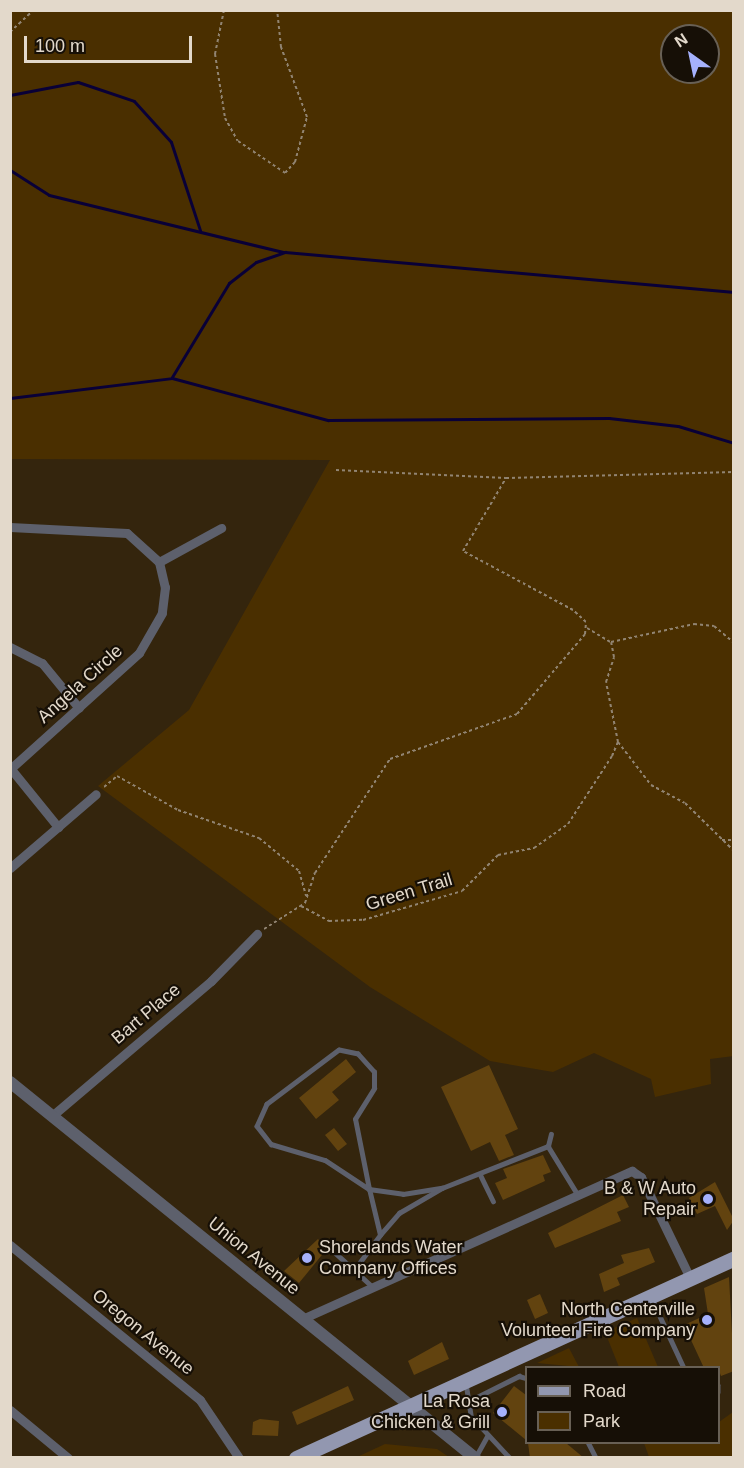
<!DOCTYPE html>
<html>
<head>
<meta charset="utf-8">
<style>
  body { margin:0 }
  #map { position:relative; width:744px; height:1468px; overflow:hidden; background:#34250d; font-family:Arial,sans-serif }
  div>[style] { position:absolute }
  [style*='--x'] { left:calc(var(--x)*1px); top:calc(var(--y)*1px); width:calc(var(--w)*1px); rotate:calc(var(--a)*1deg) }
  .green>* { inset:0; background:#4a2f00 }
  .stream>* { height:3px; margin:-1.5px; padding:0 1.5px; transform-origin:1.5px; border-radius:1.5px; background:#090037 }
  .building>* { inset:0; background:#62430f }
  .path>* { height:2px; margin-top:-1px; transform-origin:0; background:repeating-linear-gradient(90deg,#918472 0 3px,transparent 0 6px) }
  .service>* { height:4.5px; margin:-2.25px; padding:0 2.25px; transform-origin:2.25px; border-radius:2.25px; background:#5d606c }
  .minor>* { height:9px; margin:-4.5px; padding:0 4.5px; transform-origin:4.5px; border-radius:4.5px; background:#5d606c }
  .tertiary>* { height:12px; margin:-6px; padding:0 6px; transform-origin:6px; border-radius:6px; background:#5d606c }
  .primary>* { height:15px; margin:-7.5px; padding:0 7.5px; transform-origin:7.5px; border-radius:7.5px; background:#9297b0 }
  .dots>* { width:16px; height:16px; translate:-50% -50%; box-sizing:border-box; border:3px solid #160f06; border-radius:50% }
  span { translate:-50% -50%; white-space:nowrap; text-align:center; line-height:1.15; -webkit-text-stroke:4.5px #160f06; paint-order:stroke }
  .street-label { font-size:18px; color:#e3d9cb }
  .poi-label { font-size:18px; color:#e3d9cb }
  .right { translate:-100% -50%; text-align:right }
  .left { translate:0 -50%; text-align:left }
  .frame { position:absolute; inset:0; border:12px solid #e3d9cb; pointer-events:none }
  .legend { position:absolute; left:525px; top:1366px; width:195px; height:78px; box-sizing:border-box; background:#160f06; border:2px solid #686055; margin:0; padding:8px 10px; list-style:none; font-size:18px; color:#e3d9cb }
  .legend li { display:flex; align-items:center; gap:12px; height:30px }
  .legend b { width:30px; border:2px solid #686055 }
  .north { position:absolute; left:660px; top:24px; width:60px; height:60px; box-sizing:border-box; background:#160f06; border:2px solid #686055; border-radius:50%; rotate:327deg; font-size:16px; font-weight:700; line-height:24px; text-align:center; color:#e3d9cb }
  .north::after { content:''; display:block; margin:auto; width:21px; height:27px; background:#a5b1fc; clip-path:polygon(50% 0,100% 100%,50% 72%,0 100%) }
  .scale { position:absolute; left:24px; top:36px; width:168px; height:27px; box-sizing:border-box; border:3px solid #e3d9cb; border-top:0; padding-left:8px; font-size:18px; line-height:21px; white-space:nowrap; color:#e3d9cb; -webkit-text-stroke:4px #160f06; paint-order:stroke }
</style>
</head>
<body>
<div id="map">
  <div class="green">
    <div style="clip-path:polygon(evenodd,11px 10px,733px 11px,734px 1056px,710px 1059px,711px 1084px,655px 1097px,651px 1079px,594px 1053px,553px 1072px,490px 1061px,370px 987px,98px 786px,189px 710px,330px 460px,11px 459px,11px 10px,672px 36px,708px 36px,708px 72px,672px 72px,672px 36px)"></div>
    <div style="clip-path:polygon(637px 1318px,658px 1367px,619px 1367px,605px 1332px)"></div>
    <div style="clip-path:polygon(569px 1348px,579px 1367px,537px 1363px)"></div>
    <div style="clip-path:polygon(733px 1412px,733px 1457px,649px 1457px,644px 1443px,718px 1442px,719px 1422px)"></div>
    <div style="clip-path:polygon(385px 1444px,437px 1449px,449px 1457px,357px 1457px)"></div>
  </div>
  <div class="stream">
    <div style="--x:10;--y:95;--w:69;--a:-10.8"></div>
    <div style="--x:78;--y:82;--w:59;--a:18.7"></div>
    <div style="--x:134;--y:101;--w:55;--a:47.9"></div>
    <div style="--x:171;--y:142;--w:93;--a:71.8"></div>
    <div style="--x:10;--y:170;--w:46;--a:32.7"></div>
    <div style="--x:49;--y:195;--w:241;--a:13.7"></div>
    <div style="--x:172;--y:377;--w:110;--a:-58.8"></div>
    <div style="--x:229;--y:283;--w:34;--a:-38"></div>
    <div style="--x:256;--y:262;--w:31;--a:-19"></div>
    <div style="--x:285;--y:252;--w:451;--a:5.1"></div>
    <div style="--x:10;--y:398;--w:163;--a:-7"></div>
    <div style="--x:172;--y:378;--w:162;--a:15.1"></div>
    <div style="--x:328;--y:420;--w:281;--a:-0.4"></div>
    <div style="--x:609;--y:418;--w:69;--a:6.6"></div>
    <div style="--x:678;--y:426;--w:59;--a:16.9"></div>
  </div>
  <div class="building">
    <div style="clip-path:polygon(346px 1059px,356px 1072px,332px 1092px,339px 1100px,316px 1119px,299px 1098px)"></div>
    <div style="clip-path:polygon(489px 1065px,518px 1129px,505px 1135px,514px 1155px,499px 1161px,490px 1142px,471px 1151px,441px 1087px)"></div>
    <div style="clip-path:polygon(334px 1128px,347px 1144px,338px 1151px,325px 1135px)"></div>
    <div style="clip-path:polygon(543px 1155px,551px 1172px,543px 1175px,545px 1181px,503px 1200px,495px 1183px,507px 1178px,503px 1169px)"></div>
    <div style="clip-path:polygon(715px 1182px,734px 1220px,727px 1230px,715px 1206px,697px 1214px,689px 1198px)"></div>
    <div style="clip-path:polygon(623px 1195px,629px 1207px,617px 1212px,621px 1221px,555px 1248px,548px 1233px)"></div>
    <div style="clip-path:polygon(318px 1239px,326px 1250px,299px 1283px,284px 1271px)"></div>
    <div style="clip-path:polygon(649px 1248px,655px 1262px,617px 1278px,620px 1285px,604px 1292px,599px 1274px,624px 1263px,621px 1255px)"></div>
    <div style="clip-path:polygon(729px 1277px,734px 1371px,721px 1376px,718px 1368px,704px 1368px,684px 1325px,708px 1314px,704px 1288px)"></div>
    <div style="clip-path:polygon(540px 1294px,548px 1313px,535px 1319px,527px 1300px)"></div>
    <div style="clip-path:polygon(442px 1342px,449px 1359px,414px 1375px,408px 1361px)"></div>
    <div style="clip-path:polygon(348px 1386px,354px 1400px,297px 1425px,292px 1412px)"></div>
    <div style="clip-path:polygon(514px 1386px,526px 1395px,526px 1440px,493px 1413px)"></div>
    <div style="clip-path:polygon(260px 1419px,279px 1421px,278px 1436px,252px 1435px,253px 1422px)"></div>
    <div style="clip-path:polygon(528px 1443px,566px 1443px,584px 1458px,530px 1458px)"></div>
  </div>
  <div class="path">
    <div style="--x:224;--y:10;--w:45;--a:101.6"></div>
    <div style="--x:215;--y:54;--w:65;--a:81.1"></div>
    <div style="--x:225;--y:118;--w:26;--a:61"></div>
    <div style="--x:238;--y:141;--w:57;--a:34.2"></div>
    <div style="--x:285;--y:173;--w:15;--a:-48"></div>
    <div style="--x:295;--y:162;--w:47;--a:-75.1"></div>
    <div style="--x:307;--y:117;--w:75;--a:-110.4"></div>
    <div style="--x:281;--y:47;--w:37;--a:-96"></div>
    <div style="--x:10;--y:32;--w:33;--a:-43"></div>
    <div style="--x:336;--y:470;--w:170;--a:2.7"></div>
    <div style="--x:587;--y:628;--w:27;--a:31"></div>
    <div style="--x:618;--y:742;--w:54;--a:52.5"></div>
    <div style="--x:651;--y:785;--w:38;--a:28"></div>
    <div style="--x:685;--y:803;--w:69;--a:44.4"></div>
    <div style="--x:104;--y:787;--w:17;--a:-40"></div>
    <div style="--x:117;--y:776;--w:70;--a:29.1"></div>
    <div style="--x:178;--y:810;--w:86;--a:19.1"></div>
    <div style="--x:259;--y:838;--w:52;--a:39.5"></div>
    <div style="--x:299;--y:871;--w:26;--a:74"></div>
    <div style="--x:722;--y:840;--w:12;--a:0"></div>
    <div style="--x:301;--y:906;--w:32;--a:28"></div>
    <div style="--x:329;--y:921;--w:34;--a:-2"></div>
    <div style="--x:363;--y:920;--w:103;--a:-16.3"></div>
    <div style="--x:462;--y:891;--w:51;--a:-45"></div>
    <div style="--x:498;--y:855;--w:37;--a:-11"></div>
    <div style="--x:534;--y:848;--w:42;--a:-35.2"></div>
    <div style="--x:568;--y:824;--w:81;--a:-57.1"></div>
    <div style="--x:612;--y:756;--w:15;--a:-67"></div>
    <div style="--x:618;--y:742;--w:61;--a:-101.3"></div>
    <div style="--x:606;--y:682;--w:26;--a:-72"></div>
    <div style="--x:614;--y:657;--w:15;--a:-101"></div>
    <div style="--x:611;--y:642;--w:85;--a:-12.2"></div>
    <div style="--x:694;--y:624;--w:20;--a:6"></div>
    <div style="--x:714;--y:626;--w:26;--a:40"></div>
    <div style="--x:264;--y:929;--w:49;--a:-32.4"></div>
    <div style="--x:305;--y:903;--w:32;--a:-72"></div>
    <div style="--x:315;--y:873;--w:136;--a:-56.7"></div>
    <div style="--x:390;--y:759;--w:135;--a:-19.5"></div>
    <div style="--x:517;--y:714;--w:105;--a:-49.6"></div>
    <div style="--x:585;--y:634;--w:12;--a:-85"></div>
    <div style="--x:586;--y:622;--w:18;--a:-137"></div>
    <div style="--x:573;--y:610;--w:125;--a:-151.8"></div>
    <div style="--x:463;--y:551;--w:85;--a:-59.5"></div>
    <div style="--x:506;--y:478;--w:228;--a:-1.5"></div>
  </div>
  <div class="service">
    <div style="--x:548;--y:1146;--w:57;--a:58.5"></div>
    <div style="--x:481;--y:1176;--w:28;--a:64"></div>
    <div style="--x:380;--y:1235;--w:29;--a:-49"></div>
    <div style="--x:399;--y:1213;--w:50;--a:-30.2"></div>
    <div style="--x:442;--y:1188;--w:114;--a:-21.6"></div>
    <div style="--x:548;--y:1146;--w:12;--a:-76"></div>
    <div style="--x:330;--y:1248;--w:59;--a:42.3"></div>
    <div style="--x:354;--y:1270;--w:44;--a:-53.4"></div>
    <div style="--x:380;--y:1235;--w:47;--a:-103.4"></div>
    <div style="--x:369;--y:1189;--w:71;--a:-101.3"></div>
    <div style="--x:355;--y:1119;--w:36;--a:-58"></div>
    <div style="--x:374;--y:1088;--w:16;--a:-90"></div>
    <div style="--x:374;--y:1072;--w:24;--a:-132"></div>
    <div style="--x:358;--y:1054;--w:19;--a:-168"></div>
    <div style="--x:339;--y:1050;--w:90;--a:143.1"></div>
    <div style="--x:267;--y:1104;--w:24;--a:114"></div>
    <div style="--x:257;--y:1126;--w:23;--a:52"></div>
    <div style="--x:271;--y:1144;--w:56;--a:16.5"></div>
    <div style="--x:325;--y:1160;--w:53;--a:33.4"></div>
    <div style="--x:369;--y:1189;--w:34;--a:8"></div>
    <div style="--x:403;--y:1194;--w:39;--a:-9"></div>
    <div style="--x:652;--y:1299;--w:76;--a:65.1"></div>
    <div style="--x:466;--y:1383;--w:33;--a:81"></div>
    <div style="--x:471;--y:1416;--w:57;--a:47.1"></div>
    <div style="--x:718;--y:1385;--w:7;--a:90"></div>
    <div style="--x:469;--y:1401;--w:56;--a:-26.6"></div>
    <div style="--x:519;--y:1376;--w:7;--a:16"></div>
    <div style="--x:588;--y:1442;--w:18;--a:63"></div>
    <div style="--x:475;--y:1458;--w:26;--a:-61"></div>
  </div>
  <div class="minor">
    <div style="--x:10;--y:527;--w:117;--a:2.9"></div>
    <div style="--x:127;--y:533;--w:43;--a:42.2"></div>
    <div style="--x:159;--y:562;--w:26;--a:77"></div>
    <div style="--x:165;--y:587;--w:26;--a:97"></div>
    <div style="--x:162;--y:613;--w:46;--a:119.9"></div>
    <div style="--x:139;--y:653;--w:173;--a:138"></div>
    <div style="--x:159;--y:562;--w:71;--a:-28.7"></div>
    <div style="--x:10;--y:647;--w:36;--a:27"></div>
    <div style="--x:42;--y:663;--w:58;--a:50.6"></div>
    <div style="--x:11;--y:769;--w:75;--a:51"></div>
    <div style="--x:10;--y:868;--w:113;--a:-40.7"></div>
    <div style="--x:53;--y:1115;--w:207;--a:-40.3"></div>
    <div style="--x:211;--y:981;--w:66;--a:-45.6"></div>
    <div style="--x:10;--y:1245;--w:245;--a:39.2"></div>
    <div style="--x:200;--y:1400;--w:70;--a:56.1"></div>
    <div style="--x:302;--y:1319;--w:362;--a:-24.2"></div>
    <div style="--x:632;--y:1171;--w:11;--a:34"></div>
    <div style="--x:641;--y:1177;--w:112;--a:64.1"></div>
    <div style="--x:10;--y:1410;--w:75;--a:39.6"></div>
  </div>
  <div class="tertiary">
    <div style="--x:10;--y:1082;--w:598;--a:38.96"></div>
  </div>
  <div class="primary">
    <div style="--x:296;--y:1458;--w:482;--a:-24.5"></div>
  </div>
  <div class="dots">
    <div style="left:708px;top:1199px;background:#a5b1fc"></div>
    <div style="left:307px;top:1258px;background:#a5b1fc"></div>
    <div style="left:707px;top:1320px;background:#a5b1fc"></div>
    <div style="left:502px;top:1412px;background:#a5b1fc"></div>
  </div>
  <div class="street-label">
    <span style="left:80px;top:684px;rotate:-42deg">Angela Circle</span>
    <span style="left:409px;top:892px;rotate:-17deg">Green Trail</span>
    <span style="left:146px;top:1014px;rotate:-40deg">Bart Place</span>
    <span style="left:254px;top:1256px;rotate:39deg">Union Avenue</span>
    <span style="left:143px;top:1332px;rotate:39deg">Oregon Avenue</span>
  </div>
  <div class="poi-label">
    <span class="right" style="left:696px;top:1199px">B &amp; W Auto<br>Repair</span>
    <span class="left" style="left:319px;top:1258px">Shorelands Water<br>Company Offices</span>
    <span class="right" style="left:695px;top:1320px">North Centerville<br>Volunteer Fire Company</span>
    <span class="right" style="left:490px;top:1412px">La Rosa<br>Chicken &amp; Grill</span>
  </div>
  <div class="frame"></div>
  <ul class="legend">
  <li><b style="height:8px;background:#9297b0"></b>Road</li>
  <li><b style="height:16px;background:#4a2f00"></b>Park</li>
  </ul>
  <div class="north">N</div>
  <div class="scale">100 m</div>
</div>
</body>
</html>
